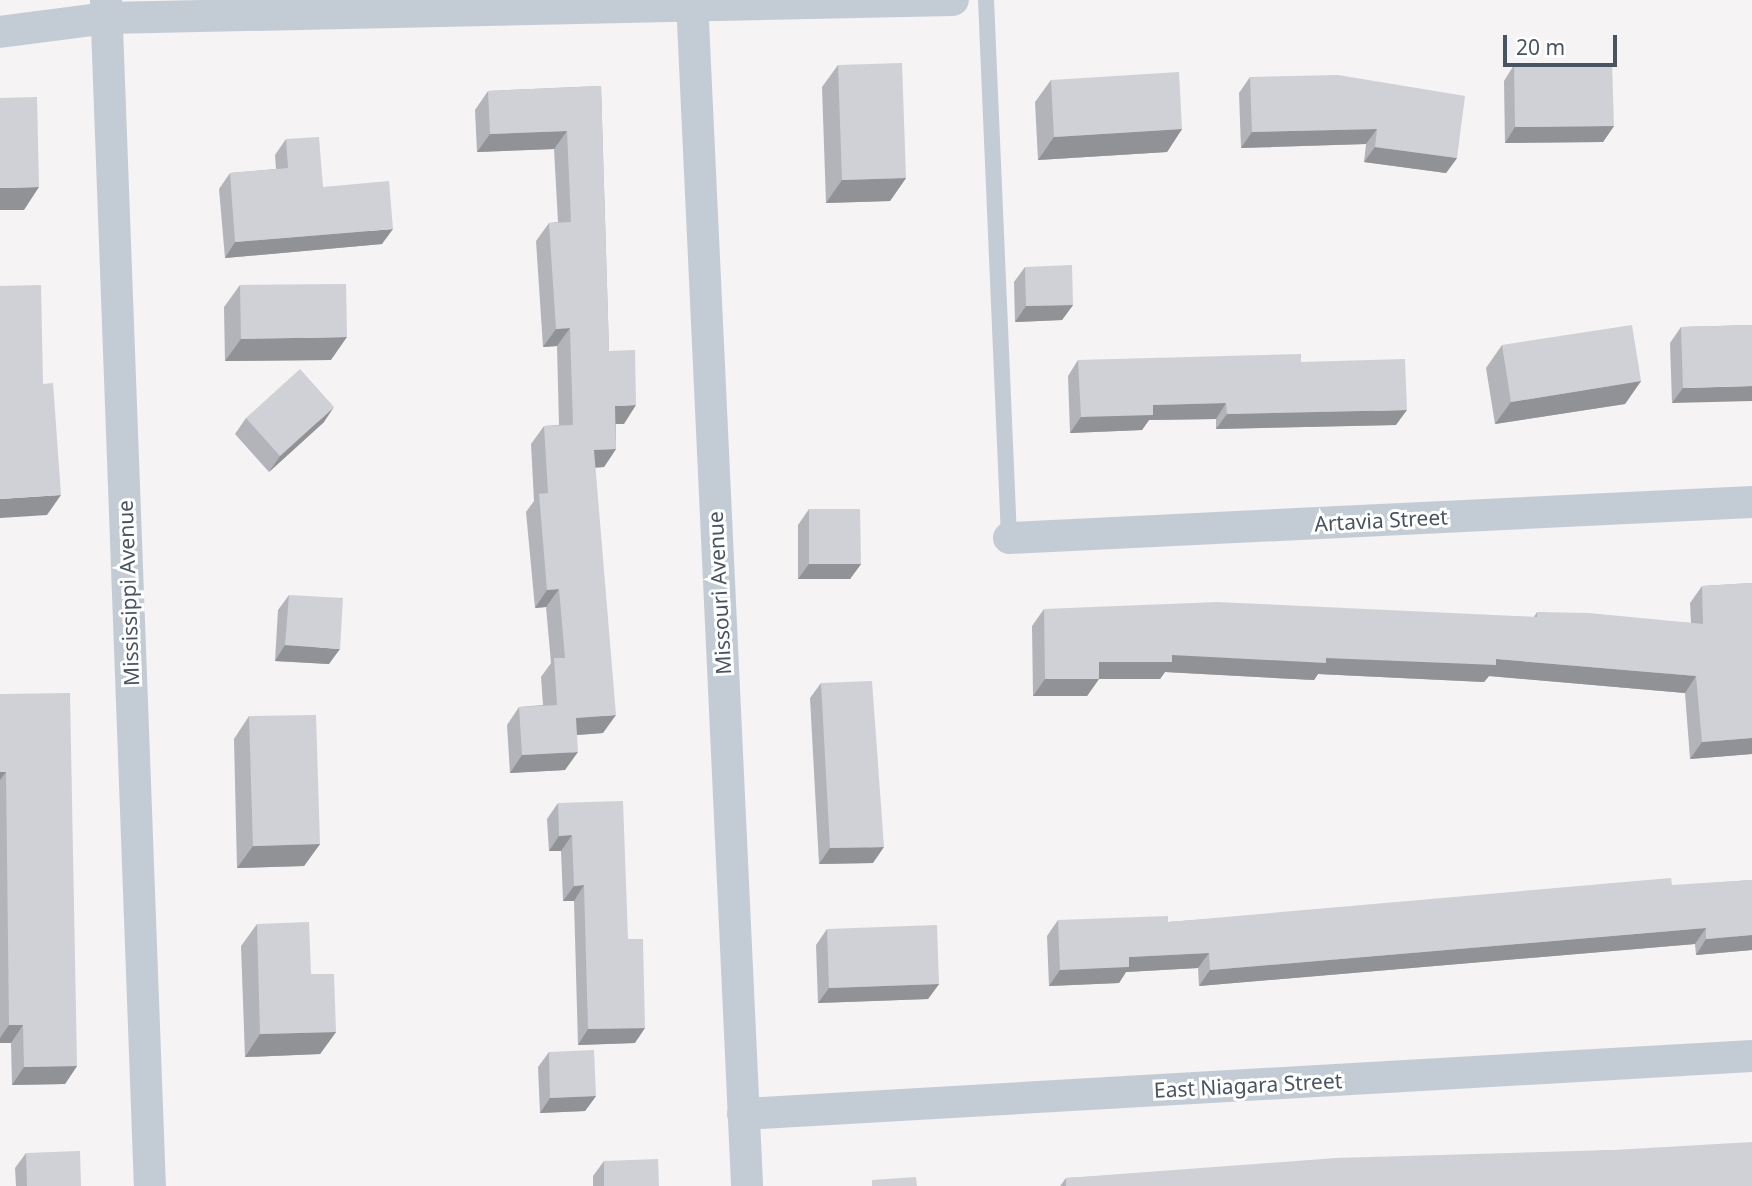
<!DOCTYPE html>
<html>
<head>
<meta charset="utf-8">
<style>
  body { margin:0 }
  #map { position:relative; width:1752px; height:1186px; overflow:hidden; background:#f5f3f3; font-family:"Noto Sans",sans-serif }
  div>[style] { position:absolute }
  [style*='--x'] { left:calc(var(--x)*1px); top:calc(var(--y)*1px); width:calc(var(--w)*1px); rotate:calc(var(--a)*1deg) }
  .lane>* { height:16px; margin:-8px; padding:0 8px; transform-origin:8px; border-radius:8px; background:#c3ccd4 }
  .street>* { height:32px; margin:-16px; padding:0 16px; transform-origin:16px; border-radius:16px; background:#c3ccd4 }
  .wall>* { inset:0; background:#b2b4b9 }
  .shaded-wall>* { inset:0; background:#919296 }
  .building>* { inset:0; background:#cfd1d7 }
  span { translate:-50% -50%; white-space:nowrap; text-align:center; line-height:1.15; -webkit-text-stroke:6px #fff; paint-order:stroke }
  .street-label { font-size:21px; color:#495461 }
  .scale { position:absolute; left:1503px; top:35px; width:114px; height:32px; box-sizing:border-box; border:4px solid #495461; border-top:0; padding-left:9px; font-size:21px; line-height:24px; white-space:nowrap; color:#495461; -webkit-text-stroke:5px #fff; paint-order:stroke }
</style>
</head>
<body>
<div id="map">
  <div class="lane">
    <div style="--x:986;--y:0;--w:538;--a:87.55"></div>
  </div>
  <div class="street">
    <div style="--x:106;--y:0;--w:1187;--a:87.88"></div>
    <div style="--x:692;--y:0;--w:1187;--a:87.34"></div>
    <div style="--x:0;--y:32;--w:109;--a:-7.4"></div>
    <div style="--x:108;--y:18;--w:845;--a:-1.22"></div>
    <div style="--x:1009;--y:538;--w:744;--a:-2.77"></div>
    <div style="--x:743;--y:1114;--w:1011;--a:-3.29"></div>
  </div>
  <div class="wall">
    <div style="clip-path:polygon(838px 65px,906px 178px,890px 201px,826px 203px,822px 87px)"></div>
    <div style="clip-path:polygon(1514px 65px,1614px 126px,1603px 142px,1505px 143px,1504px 81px)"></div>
    <div style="clip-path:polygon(1250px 77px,1457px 158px,1446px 173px,1364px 162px,1366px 144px,1241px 148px,1239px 93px)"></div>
    <div style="clip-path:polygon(1051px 80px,1182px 129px,1167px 152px,1038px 160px,1035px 102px)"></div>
    <div style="clip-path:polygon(601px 86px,609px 351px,624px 424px,616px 424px,616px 449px,604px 467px,595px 468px,603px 733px,577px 735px,565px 770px,510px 773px,507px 725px,519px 707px,543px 705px,541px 677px,551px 663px,546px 607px,535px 608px,526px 512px,534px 501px,531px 444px,544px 426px,559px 425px,557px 346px,543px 347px,536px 241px,549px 223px,558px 222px,554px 149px,477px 152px,475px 110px,488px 91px)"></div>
    <div style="clip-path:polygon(286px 139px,323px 187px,382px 244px,225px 258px,219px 189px,230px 173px,276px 169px,275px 155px)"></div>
    <div style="clip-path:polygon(1025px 267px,1073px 305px,1062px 320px,1015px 322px,1014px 282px)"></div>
    <div style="clip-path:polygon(240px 285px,331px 360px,225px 361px,224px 307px)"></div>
    <div style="clip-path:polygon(1752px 325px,1672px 403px,1670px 343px,1681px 327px)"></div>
    <div style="clip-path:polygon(1502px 345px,1641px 381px,1625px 404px,1495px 424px,1486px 368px)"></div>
    <div style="clip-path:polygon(1078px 360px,1301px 362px,1396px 425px,1216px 429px,1216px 419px,1149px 420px,1142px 430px,1070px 433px,1068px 376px)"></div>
    <div style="clip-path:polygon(246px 418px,324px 422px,269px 472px,235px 434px)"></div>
    <div style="clip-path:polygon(809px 509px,861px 564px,850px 579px,798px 579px,798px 525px)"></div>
    <div style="clip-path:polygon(1752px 583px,1752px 754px,1690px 759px,1685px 693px,1489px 676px,1484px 682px,1318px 674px,1314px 680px,1165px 672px,1160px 679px,1099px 679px,1087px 696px,1033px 696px,1032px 626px,1044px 609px,1534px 617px,1537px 612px,1691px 623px,1690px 603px,1702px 586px)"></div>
    <div style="clip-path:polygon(289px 595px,329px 664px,275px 661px,278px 610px)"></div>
    <div style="clip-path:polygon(821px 683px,873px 863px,819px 864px,810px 698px)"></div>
    <div style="clip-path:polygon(0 694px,77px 1066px,65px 1084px,12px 1085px,11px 1043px,0 1043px)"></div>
    <div style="clip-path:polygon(249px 716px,320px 844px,304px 866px,237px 868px,234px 739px)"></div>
    <div style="clip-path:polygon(558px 803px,628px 939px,635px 1043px,578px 1045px,574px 901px,563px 901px,561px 851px,549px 851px,547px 819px)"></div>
    <div style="clip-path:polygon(1752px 880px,1752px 950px,1696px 955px,1695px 944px,1199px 986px,1198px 968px,1126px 972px,1119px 983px,1049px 986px,1047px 936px,1058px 920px,1168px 922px)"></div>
    <div style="clip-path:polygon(257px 924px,311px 974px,336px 1032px,320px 1054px,245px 1057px,241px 946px)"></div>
    <div style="clip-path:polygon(827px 929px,939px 984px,928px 999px,818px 1003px,816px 945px)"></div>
    <div style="clip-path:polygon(549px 1052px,596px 1096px,585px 1111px,540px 1113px,538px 1067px)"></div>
    <div style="clip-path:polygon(1614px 1150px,1752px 1186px,1060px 1186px,1066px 1178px)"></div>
    <div style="clip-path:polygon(26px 1153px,81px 1186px,16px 1186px,15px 1168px)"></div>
    <div style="clip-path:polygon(604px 1161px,659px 1186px,593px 1186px,593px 1176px)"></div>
  </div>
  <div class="shaded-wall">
    <div style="clip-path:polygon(1614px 126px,1603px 142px,1505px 143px,1515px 127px)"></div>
    <div style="clip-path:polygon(1182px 129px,1167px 152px,1038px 160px,1054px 137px)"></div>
    <div style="clip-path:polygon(1377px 129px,1366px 144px,1241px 148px,1252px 132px)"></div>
    <div style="clip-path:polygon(567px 131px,554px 149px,477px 152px,490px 134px)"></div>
    <div style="clip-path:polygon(1375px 147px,1457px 158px,1446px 173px,1364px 162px)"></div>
    <div style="clip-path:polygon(906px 178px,890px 201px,826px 203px,842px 180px)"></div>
    <div style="clip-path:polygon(39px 187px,24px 210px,0 210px,0 188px)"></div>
    <div style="clip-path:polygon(393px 229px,382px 244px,225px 258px,235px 242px)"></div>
    <div style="clip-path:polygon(1073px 305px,1062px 320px,1015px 322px,1026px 306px)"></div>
    <div style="clip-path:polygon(570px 328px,557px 346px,543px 347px,556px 329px)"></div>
    <div style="clip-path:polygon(347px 337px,331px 360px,225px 361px,241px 339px)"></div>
    <div style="clip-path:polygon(1641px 381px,1625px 404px,1495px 424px,1511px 402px)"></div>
    <div style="clip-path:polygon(1752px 386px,1752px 401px,1672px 403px,1683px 388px)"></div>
    <div style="clip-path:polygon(1226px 403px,1216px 419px,1149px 420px,1142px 430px,1070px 433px,1081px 417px,1153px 405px)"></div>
    <div style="clip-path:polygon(636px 405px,624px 424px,603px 424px,615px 406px)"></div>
    <div style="clip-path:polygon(334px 407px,324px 422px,269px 472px,280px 456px)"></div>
    <div style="clip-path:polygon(1407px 410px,1396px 425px,1216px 429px,1227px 414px)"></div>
    <div style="clip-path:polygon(616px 449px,604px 467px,581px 468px,594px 450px)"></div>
    <div style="clip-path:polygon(61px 495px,47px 515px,0 518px,0 499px)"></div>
    <div style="clip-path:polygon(809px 564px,861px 564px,850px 579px,798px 579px)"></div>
    <div style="clip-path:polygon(559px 589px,546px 607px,535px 608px,547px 590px)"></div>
    <div style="clip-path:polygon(285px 645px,340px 649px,329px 664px,275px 661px)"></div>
    <div style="clip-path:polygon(1172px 655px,1496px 659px,1696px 676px,1685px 693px,1489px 676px,1484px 682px,1318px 674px,1314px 680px,1165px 672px,1160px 679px,1099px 679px,1087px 696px,1033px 696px,1045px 679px,1099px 662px)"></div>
    <div style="clip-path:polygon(616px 715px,603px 733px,564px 736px,576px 718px)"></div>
    <div style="clip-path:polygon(1752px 738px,1752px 754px,1690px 759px,1702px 742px)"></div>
    <div style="clip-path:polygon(578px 752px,565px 770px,510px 773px,522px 755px)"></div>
    <div style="clip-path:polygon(0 772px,6px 772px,0 780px)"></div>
    <div style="clip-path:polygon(572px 835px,561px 851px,549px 851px,559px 836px)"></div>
    <div style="clip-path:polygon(320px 844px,304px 866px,237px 868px,253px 846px)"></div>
    <div style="clip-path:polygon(884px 847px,873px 863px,819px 864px,830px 848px)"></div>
    <div style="clip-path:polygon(584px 885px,574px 901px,563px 901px,574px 886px)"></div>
    <div style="clip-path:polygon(1706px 928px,1695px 944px,1199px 986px,1210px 970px)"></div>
    <div style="clip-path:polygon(1752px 935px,1752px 950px,1696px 955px,1706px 939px)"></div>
    <div style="clip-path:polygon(1209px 953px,1198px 968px,1126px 972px,1119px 983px,1049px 986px,1060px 970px,1129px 957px)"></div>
    <div style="clip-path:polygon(939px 984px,928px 999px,818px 1003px,829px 988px)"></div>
    <div style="clip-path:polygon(9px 1025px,23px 1025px,11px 1043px,0 1043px,0 1038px)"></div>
    <div style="clip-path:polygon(645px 1028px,635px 1043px,578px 1045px,588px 1029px)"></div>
    <div style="clip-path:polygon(336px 1032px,320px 1054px,245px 1057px,260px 1034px)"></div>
    <div style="clip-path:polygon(77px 1066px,65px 1084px,12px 1085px,24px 1067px)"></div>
    <div style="clip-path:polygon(596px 1096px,585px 1111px,540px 1113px,550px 1098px)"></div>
  </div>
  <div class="building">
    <div style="clip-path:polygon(902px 63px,906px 178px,842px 180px,838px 65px)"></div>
    <div style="clip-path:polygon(1612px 63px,1614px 126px,1515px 127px,1514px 65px)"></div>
    <div style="clip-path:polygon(1179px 72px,1182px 129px,1054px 137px,1051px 80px)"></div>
    <div style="clip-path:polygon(1338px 75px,1465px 96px,1457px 158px,1375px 147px,1377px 129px,1252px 132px,1250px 77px)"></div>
    <div style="clip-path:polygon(601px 86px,609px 351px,635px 350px,636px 405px,615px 406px,616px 449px,594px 450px,616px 715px,576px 718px,578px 752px,522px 755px,519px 707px,557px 705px,554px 658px,565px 658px,559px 589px,547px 590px,539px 494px,548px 493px,544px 426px,573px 425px,570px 328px,556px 329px,549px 223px,571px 222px,567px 131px,490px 134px,488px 91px)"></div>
    <div style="clip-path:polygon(37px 97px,39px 187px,0 188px,0 98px)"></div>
    <div style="clip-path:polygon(319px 137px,323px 187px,389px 181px,393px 229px,235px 242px,230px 173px,288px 168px,286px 139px)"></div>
    <div style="clip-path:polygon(1072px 265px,1073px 305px,1026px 306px,1025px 267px)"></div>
    <div style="clip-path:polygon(346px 284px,347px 337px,241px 339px,240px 285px)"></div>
    <div style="clip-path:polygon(41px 285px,43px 384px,53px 383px,61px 495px,0 499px,0 286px)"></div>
    <div style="clip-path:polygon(1632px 325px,1641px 381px,1511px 402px,1502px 345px)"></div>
    <div style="clip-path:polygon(1752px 325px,1752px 386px,1683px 388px,1681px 327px)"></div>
    <div style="clip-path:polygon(1301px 354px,1301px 362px,1405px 359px,1407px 410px,1227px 414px,1226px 403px,1153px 405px,1153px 415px,1081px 417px,1078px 360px)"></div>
    <div style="clip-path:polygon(300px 369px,334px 407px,280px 456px,246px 418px)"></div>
    <div style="clip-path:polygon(809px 509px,860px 509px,861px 564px,809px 564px)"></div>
    <div style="clip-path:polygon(1752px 583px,1752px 738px,1702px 742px,1696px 676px,1496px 659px,1496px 665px,1326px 658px,1326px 663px,1172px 655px,1172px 662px,1099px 662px,1099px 679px,1045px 679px,1044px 609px,1217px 602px,1537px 617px,1537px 612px,1589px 613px,1703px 624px,1702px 586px)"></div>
    <div style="clip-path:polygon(289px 595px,343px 598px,340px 649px,285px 645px)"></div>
    <div style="clip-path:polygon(872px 681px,884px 847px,830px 848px,821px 683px)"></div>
    <div style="clip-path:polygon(70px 693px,77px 1066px,24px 1067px,23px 1025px,9px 1025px,6px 772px,0 772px,0 694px)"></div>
    <div style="clip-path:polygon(316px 715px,320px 844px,253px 846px,249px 716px)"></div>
    <div style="clip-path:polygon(623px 801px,628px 939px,643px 939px,645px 1028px,588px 1029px,584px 885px,574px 886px,572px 835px,559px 836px,558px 803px)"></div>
    <div style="clip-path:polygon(1671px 878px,1672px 885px,1752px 880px,1752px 935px,1706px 939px,1706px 928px,1210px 970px,1209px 953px,1129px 957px,1129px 967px,1060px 970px,1058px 920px,1168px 916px,1168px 922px)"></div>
    <div style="clip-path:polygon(309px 922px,311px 974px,334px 974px,336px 1032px,260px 1034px,257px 924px)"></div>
    <div style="clip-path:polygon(937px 925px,939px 984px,829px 988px,827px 929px)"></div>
    <div style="clip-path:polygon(594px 1050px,596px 1096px,550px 1098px,549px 1052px)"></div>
    <div style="clip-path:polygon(1752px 1142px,1752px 1186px,1066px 1186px,1066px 1178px,1336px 1158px,1614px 1150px)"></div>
    <div style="clip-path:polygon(80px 1151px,81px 1186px,27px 1186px,26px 1153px)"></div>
    <div style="clip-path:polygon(658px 1159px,659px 1186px,604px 1186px,604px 1161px)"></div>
    <div style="clip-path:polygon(916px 1177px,917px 1186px,872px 1186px,872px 1180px)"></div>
  </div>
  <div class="street-label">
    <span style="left:1381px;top:520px;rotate:-3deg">Artavia Street</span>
    <span style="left:128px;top:593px;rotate:-92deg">Mississippi Avenue</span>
    <span style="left:719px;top:593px;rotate:-93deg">Missouri Avenue</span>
    <span style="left:1248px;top:1085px;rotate:-3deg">East Niagara Street</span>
  </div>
  <div class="scale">20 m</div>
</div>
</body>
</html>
